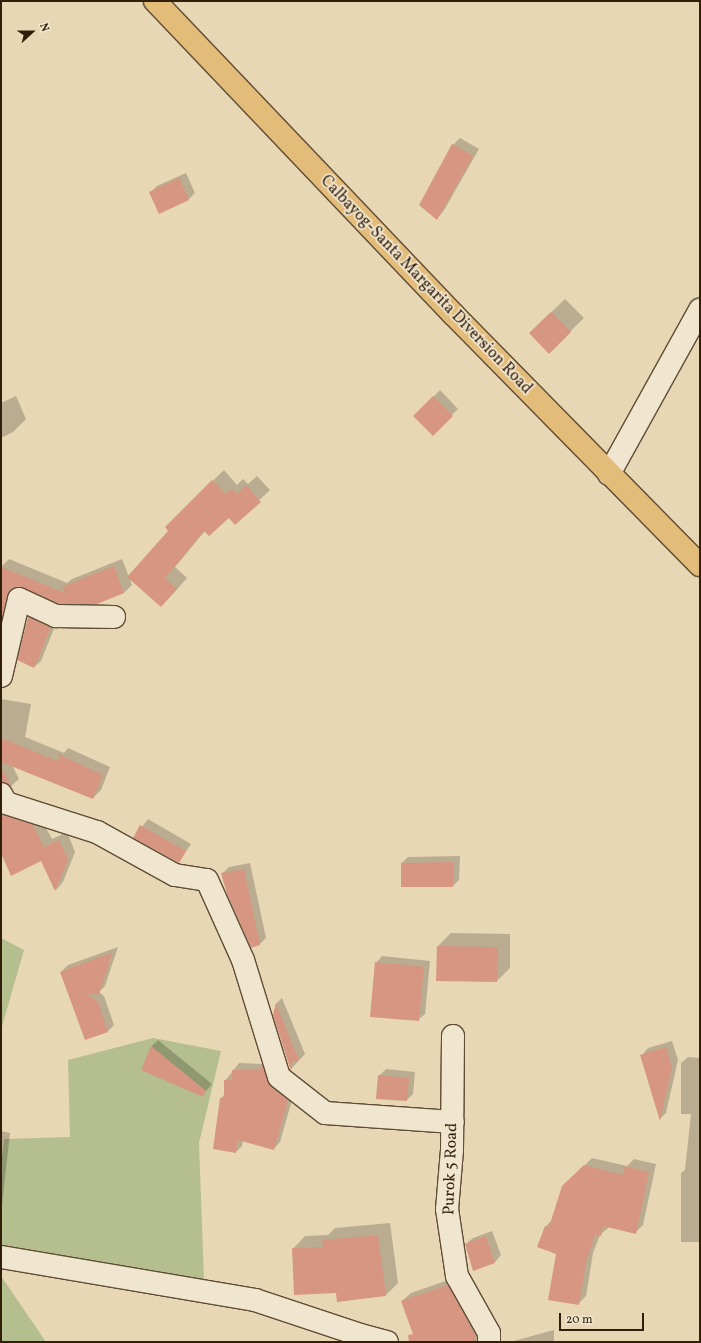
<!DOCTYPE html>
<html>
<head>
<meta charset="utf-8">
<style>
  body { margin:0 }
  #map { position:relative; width:701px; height:1343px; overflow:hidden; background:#e8d7b4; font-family:Vollkorn,serif }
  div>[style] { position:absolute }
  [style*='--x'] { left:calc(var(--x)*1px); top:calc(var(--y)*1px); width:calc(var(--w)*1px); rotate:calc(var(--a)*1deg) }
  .green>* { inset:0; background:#b5be8e }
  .shadow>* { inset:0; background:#0003 }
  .building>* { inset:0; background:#d79681 }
  .roads { filter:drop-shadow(1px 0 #5f4c35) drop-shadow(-1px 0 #5f4c35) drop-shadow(0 1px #5f4c35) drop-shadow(0 -1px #5f4c35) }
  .minor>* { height:22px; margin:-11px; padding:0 11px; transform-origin:11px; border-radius:11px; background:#f0e5ce }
  .highway>* { height:22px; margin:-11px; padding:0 11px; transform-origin:11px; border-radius:11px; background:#e4bc7a }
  span { translate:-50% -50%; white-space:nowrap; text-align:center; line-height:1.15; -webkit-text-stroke:3.5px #f0e5ce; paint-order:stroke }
  .street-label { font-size:16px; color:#311e0b }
  .frame { position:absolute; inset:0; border:2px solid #311e0b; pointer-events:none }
  .north { position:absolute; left:12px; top:12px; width:40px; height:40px; -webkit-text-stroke:3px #f0e5ce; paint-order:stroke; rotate:69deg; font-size:11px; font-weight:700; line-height:16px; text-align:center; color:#311e0b }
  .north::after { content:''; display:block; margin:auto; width:14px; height:18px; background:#311e0b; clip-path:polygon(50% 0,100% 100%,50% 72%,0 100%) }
  .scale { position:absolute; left:559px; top:1313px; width:85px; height:18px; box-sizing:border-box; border:2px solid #311e0b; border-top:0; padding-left:5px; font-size:12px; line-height:14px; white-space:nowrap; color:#311e0b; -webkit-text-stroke:3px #f0e5ce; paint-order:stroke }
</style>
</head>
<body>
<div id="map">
  <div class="green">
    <div style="clip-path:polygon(1px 938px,24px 950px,1px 1030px)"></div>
    <div style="clip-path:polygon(153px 1038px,221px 1051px,199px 1143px,204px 1281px,1px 1246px,1px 1165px,4px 1139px,70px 1137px,68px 1060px)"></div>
    <div style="clip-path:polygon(1px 1276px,46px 1342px,1px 1342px)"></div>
  </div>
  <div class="shadow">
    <div style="clip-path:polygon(460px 138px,479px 149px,443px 212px,437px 218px,453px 145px)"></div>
    <div style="clip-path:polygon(186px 173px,195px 193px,189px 199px,159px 213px,150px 193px,157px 186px)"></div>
    <div style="clip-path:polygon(565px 299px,584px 318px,549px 352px,530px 333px)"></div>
    <div style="clip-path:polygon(440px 390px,458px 409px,433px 434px,415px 416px)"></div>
    <div style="clip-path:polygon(16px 396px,26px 419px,13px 432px,1px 438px,1px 403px)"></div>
    <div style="clip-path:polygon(224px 470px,237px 485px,243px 479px,248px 484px,257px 476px,270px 490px,235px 523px,229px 517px,205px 531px,175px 567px,187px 578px,172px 595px,129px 577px,132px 585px,124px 593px,97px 603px,59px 603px,17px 586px,14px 587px,1px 643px,1px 567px,9px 559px,67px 583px,72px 579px,122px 559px,129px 577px,170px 530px,166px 527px)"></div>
    <div style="clip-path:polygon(35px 611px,57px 621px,41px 661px,34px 667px,19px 660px,29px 617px)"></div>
    <div style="clip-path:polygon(1px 699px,31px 704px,25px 737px,64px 753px,68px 748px,110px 767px,101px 790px,93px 798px,12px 765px,19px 779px,11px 786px,1px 781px)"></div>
    <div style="clip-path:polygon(1px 797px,40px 817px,52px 839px,67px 832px,75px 852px,63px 882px,56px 890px,42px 859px,1px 857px)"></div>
    <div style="clip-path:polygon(148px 819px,191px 844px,179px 862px,134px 837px)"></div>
    <div style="clip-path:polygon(460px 856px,459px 880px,453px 886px,402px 863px,408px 857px)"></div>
    <div style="clip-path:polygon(250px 863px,266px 938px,259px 945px,222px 874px,229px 867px)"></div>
    <div style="clip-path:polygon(451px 933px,510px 934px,510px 968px,497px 981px,438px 946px)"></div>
    <div style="clip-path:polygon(118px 947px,105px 986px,99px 992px,104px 996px,114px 1025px,108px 1031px,61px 972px,68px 965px)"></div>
    <div style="clip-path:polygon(382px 956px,430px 961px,425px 1014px,418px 1020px,376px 963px)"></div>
    <div style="clip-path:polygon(282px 998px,305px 1054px,291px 1069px,274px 1015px,276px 1004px)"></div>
    <div style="clip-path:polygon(158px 1040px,212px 1084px,202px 1096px,142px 1070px,152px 1046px)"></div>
    <div style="clip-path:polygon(672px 1041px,678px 1060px,666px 1113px,660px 1119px,642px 1055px,648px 1048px)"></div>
    <div style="clip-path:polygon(688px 1057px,700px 1058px,700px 1242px,681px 1242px,681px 1173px,685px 1170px,691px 1114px,681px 1114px,681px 1063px)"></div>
    <div style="clip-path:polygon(268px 1058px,294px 1093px,280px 1142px,274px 1149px,243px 1140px,242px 1146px,236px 1152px,221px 1098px,225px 1094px,225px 1081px,239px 1063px,263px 1064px)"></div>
    <div style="clip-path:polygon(386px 1069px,415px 1072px,413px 1094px,407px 1100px,379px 1076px)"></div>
    <div style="clip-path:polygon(1px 1131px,10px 1133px,1px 1214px)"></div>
    <div style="clip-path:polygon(592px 1158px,627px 1166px,634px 1159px,656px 1164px,643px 1225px,635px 1233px,609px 1227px,600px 1235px,593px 1253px,586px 1296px,578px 1304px,546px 1226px,553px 1219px,563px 1187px)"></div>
    <div style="clip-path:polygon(390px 1223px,398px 1283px,386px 1295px,337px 1292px,293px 1249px,305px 1236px,328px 1235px,335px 1228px)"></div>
    <div style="clip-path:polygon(492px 1231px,501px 1255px,495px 1262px,473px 1269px,466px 1244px,473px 1238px)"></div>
    <div style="clip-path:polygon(457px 1277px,482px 1342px,416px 1342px,402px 1301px,411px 1293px)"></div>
    <div style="clip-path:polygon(554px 1330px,554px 1342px,510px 1342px)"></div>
  </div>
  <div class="building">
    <div style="clip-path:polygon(452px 144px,473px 156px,437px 220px,419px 205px)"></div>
    <div style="clip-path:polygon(179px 178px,189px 200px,159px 214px,149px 192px)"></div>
    <div style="clip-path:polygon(551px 312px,571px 332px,549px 354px,529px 333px)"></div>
    <div style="clip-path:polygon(433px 396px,453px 416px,433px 436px,413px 416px)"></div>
    <div style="clip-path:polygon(212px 480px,226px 494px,232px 489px,237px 494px,246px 485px,261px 502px,235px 525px,229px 518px,209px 536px,204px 531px,165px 578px,177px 589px,161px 607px,127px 577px,168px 531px,165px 527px)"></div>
    <div style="clip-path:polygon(114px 566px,124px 593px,97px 604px,59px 604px,24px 588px,17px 587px,7px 596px,1px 621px,1px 567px,65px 593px,62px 587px)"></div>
    <div style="clip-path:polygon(28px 617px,51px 627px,34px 668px,17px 660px)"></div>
    <div style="clip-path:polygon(1px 738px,57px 761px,60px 755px,103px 775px,93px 799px,1px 762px)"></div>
    <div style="clip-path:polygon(1px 768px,12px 787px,1px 782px)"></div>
    <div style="clip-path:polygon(1px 814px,32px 824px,44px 847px,59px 840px,68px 860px,55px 891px,41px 861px,11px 876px,1px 853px)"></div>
    <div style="clip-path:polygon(140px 825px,186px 851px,179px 863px,133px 838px)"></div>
    <div style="clip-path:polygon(454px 862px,453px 887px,401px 887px,401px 863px)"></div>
    <div style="clip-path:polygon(244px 869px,260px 945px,251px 948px,227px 894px,221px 873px)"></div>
    <div style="clip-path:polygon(437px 946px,498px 947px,497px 982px,436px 981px)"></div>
    <div style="clip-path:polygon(112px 953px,99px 994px,86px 993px,98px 1002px,108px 1032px,85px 1040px,60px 972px)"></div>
    <div style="clip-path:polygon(375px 962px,424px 967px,419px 1021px,370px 1017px)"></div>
    <div style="clip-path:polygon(276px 1003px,299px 1061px,292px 1061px,291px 1071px,273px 1015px)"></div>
    <div style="clip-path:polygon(151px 1046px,206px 1091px,203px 1097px,141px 1070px)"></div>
    <div style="clip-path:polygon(666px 1047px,672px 1067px,660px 1121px,640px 1055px)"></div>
    <div style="clip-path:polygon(262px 1064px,271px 1087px,288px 1100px,274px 1150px,238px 1140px,236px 1153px,213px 1149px,220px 1098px,224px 1098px,224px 1080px,232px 1080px,232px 1070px,260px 1070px)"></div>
    <div style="clip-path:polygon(378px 1075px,409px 1078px,407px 1101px,376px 1099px)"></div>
    <div style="clip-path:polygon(584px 1165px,623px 1175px,625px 1166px,649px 1172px,636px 1234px,603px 1226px,601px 1236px,595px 1235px,586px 1262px,579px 1305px,548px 1300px,556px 1254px,537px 1247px,545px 1226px,549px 1227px,562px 1186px)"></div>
    <div style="clip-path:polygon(378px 1235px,386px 1296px,337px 1302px,336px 1293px,294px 1295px,292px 1248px,323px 1247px,322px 1240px)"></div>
    <div style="clip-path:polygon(486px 1236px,495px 1263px,473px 1271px,465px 1244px)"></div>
    <div style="clip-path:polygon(448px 1285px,476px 1336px,476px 1342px,409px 1342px,408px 1335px,413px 1334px,401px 1301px)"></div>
  </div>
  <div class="roads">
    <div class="minor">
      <div style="--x:609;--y:474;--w:188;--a:-61"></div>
      <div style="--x:1;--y:676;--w:79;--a:-76.8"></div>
      <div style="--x:19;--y:599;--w:41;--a:24.7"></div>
      <div style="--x:56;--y:616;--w:58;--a:1"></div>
      <div style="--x:1;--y:794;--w:10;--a:61"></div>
      <div style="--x:6;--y:803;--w:96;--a:17.7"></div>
      <div style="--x:97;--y:832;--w:89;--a:28.9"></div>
      <div style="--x:175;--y:875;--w:32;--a:9"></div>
      <div style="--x:207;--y:880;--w:88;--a:65.8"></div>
      <div style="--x:243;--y:960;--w:122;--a:72.9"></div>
      <div style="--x:279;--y:1077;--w:58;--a:38"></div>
      <div style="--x:325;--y:1113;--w:128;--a:4"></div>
      <div style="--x:453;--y:1036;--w:114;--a:90.5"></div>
      <div style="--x:452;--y:1150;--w:59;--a:94.8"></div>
      <div style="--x:447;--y:1209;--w:68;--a:81.5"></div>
      <div style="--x:457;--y:1276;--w:65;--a:60.7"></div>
      <div style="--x:489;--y:1333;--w:9;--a:90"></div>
      <div style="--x:1;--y:1257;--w:258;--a:9.6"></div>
      <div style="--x:255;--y:1300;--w:111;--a:18.4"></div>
      <div style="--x:360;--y:1335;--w:28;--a:15"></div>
    </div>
    <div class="highway">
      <div style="--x:155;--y:1;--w:432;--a:46.4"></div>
      <div style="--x:453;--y:314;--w:352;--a:45.5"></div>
    </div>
  </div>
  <div class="street-label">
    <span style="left:426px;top:285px;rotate:46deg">Calbayog-Santa Margarita Diversion Road</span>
    <span style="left:451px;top:1169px;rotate:-88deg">Purok 5 Road</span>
  </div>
  <div class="frame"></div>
  <div class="north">N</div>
  <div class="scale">20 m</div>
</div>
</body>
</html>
